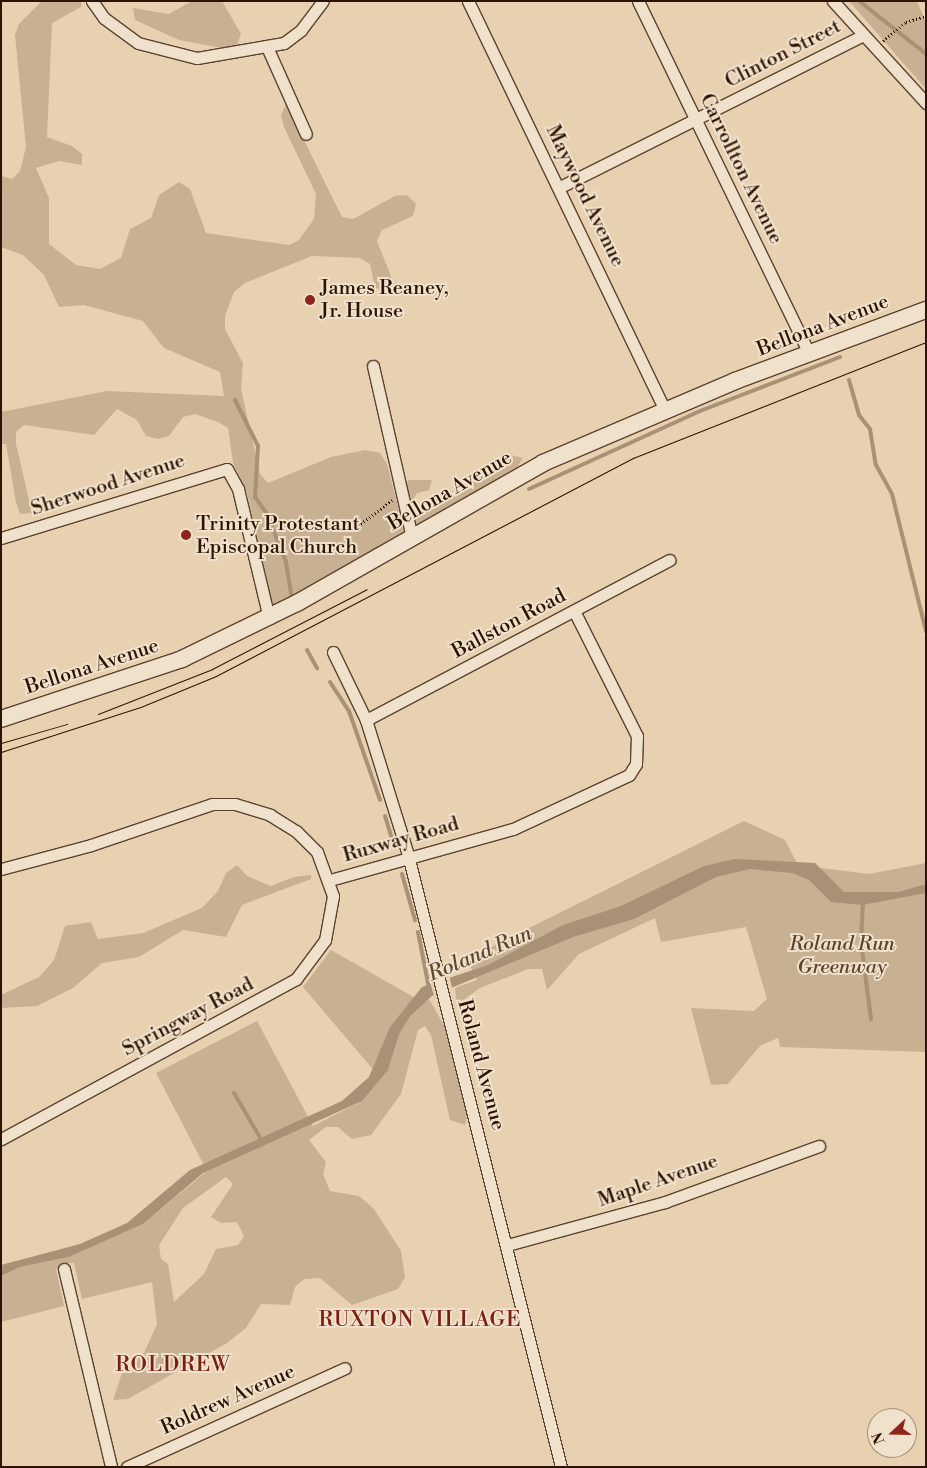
<!DOCTYPE html>
<html>
<head>
<meta charset="utf-8">
<style>
  body { margin:0 }
  #map { position:relative; width:927px; height:1468px; overflow:hidden; background:#e8d1b0; font-family:"Libre Bodoni",serif }
  div>[style] { position:absolute }
  [style*='--x'] { left:calc(var(--x)*1px); top:calc(var(--y)*1px); width:calc(var(--w)*1px); rotate:calc(var(--a)*1deg) }
  .green>* { inset:0; background:#c8b192 }
  .water>* { inset:0; background:#a89175 }
  .pier>* { inset:0; background:#e8d1b0 }
  .stream>* { height:4px; margin:-2px; padding:0 2px; transform-origin:2px; border-radius:2px; background:#a89175 }
  .path>* { height:2.5px; margin-top:-1.25px; transform-origin:0; background:repeating-linear-gradient(90deg,#2d1402 0 1px,transparent 0 3.5px) }
  .roads { filter:drop-shadow(1px 0 #5c432e) drop-shadow(-1px 0 #5c432e) drop-shadow(0 1px #5c432e) drop-shadow(0 -1px #5c432e) }
  .street>* { height:11px; margin:-5.5px; padding:0 5.5px; transform-origin:5.5px; border-radius:5.5px; background:#f0e1cc }
  .secondary>* { height:16px; margin:-8px; padding:0 8px; transform-origin:8px; border-radius:8px; background:#f0e1cc }
  .tram>* { height:1px; margin:-0.5px; padding:0 0.5px; transform-origin:0.5px; border-radius:0.5px; background:#2d1402 }
  .dots>* { width:14px; height:14px; translate:-50% -50%; box-sizing:border-box; border:2px solid #f0e1cc; border-radius:50% }
  span { translate:-50% -50%; white-space:nowrap; text-align:center; line-height:1.15; -webkit-text-stroke:4px #f0e1cc; paint-order:stroke }
  .street-label { font-size:20px; color:#2d1402 }
  .poi-label { font-size:20px; color:#2d1402 }
  .left { translate:0 -50%; text-align:left }
  .park-label { font-size:20px; color:#5c432d; font-style:italic }
  .water-label { font-size:21px; color:#5e4630; font-style:italic }
  .neighbourhood-label { font-size:21px; color:#7a1f14; letter-spacing:1px }
  .frame { position:absolute; inset:0; border:2px solid #2d1402; pointer-events:none }
  .north { position:absolute; left:867px; top:1408px; width:50px; height:50px; box-sizing:border-box; background:#f0e1cc; border:1px solid #a28f7b; border-radius:50%; rotate:249deg; font-size:14px; font-weight:700; line-height:20px; text-align:center; color:#2d1402 }
  .north::after { content:''; display:block; margin:auto; width:18px; height:22px; background:#8f2418; clip-path:polygon(50% 0,100% 100%,50% 72%,0 100%) }
</style>
</head>
<body>
<div id="map">
  <div class="green">
    <div style="clip-path:polygon(42px 1px,81px 1px,81px 7px,52px 23px,47px 137px,72px 146px,82px 154px,82px 165px,59px 161px,36px 168px,49px 198px,49px 244px,76px 265px,100px 269px,121px 258px,130px 229px,151px 218px,159px 195px,179px 182px,190px 189px,206px 233px,289px 245px,299px 240px,314px 219px,316px 194px,284px 127px,281px 115px,286px 104px,342px 217px,353px 219px,395px 196px,407px 195px,416px 204px,413px 216px,382px 230px,377px 241px,394px 284px,386px 293px,375px 287px,370px 264px,360px 258px,312px 256px,245px 283px,234px 292px,225px 316px,225px 329px,243px 363px,241px 389px,260px 474px,268px 483px,331px 457px,365px 450px,380px 453px,387px 464px,405px 534px,273px 610px,247px 493px,233px 463px,228px 428px,218px 422px,195px 414px,183px 417px,169px 436px,158px 439px,146px 436px,137px 420px,117px 409px,94px 435px,24px 425px,16px 432px,16px 444px,32px 513px,20px 514px,16px 503px,6px 444px,1px 444px,1px 412px,107px 391px,224px 396px,220px 372px,164px 348px,143px 321px,84px 305px,59px 307px,44px 275px,23px 255px,1px 247px,1px 176px,12px 179px,20px 171px,26px 147px,15px 35px,19px 24px)"></div>
    <div style="clip-path:polygon(192px 1px,222px 1px,241px 34px,237px 45px,227px 49px,179px 40px,135px 20px,133px 8px,169px 14px)"></div>
    <div style="clip-path:polygon(849px 1px,917px 1px,926px 23px,926px 89px)"></div>
    <div style="clip-path:polygon(511px 455px,523px 458px,513px 474px,418px 532px,402px 490px,409px 480px,432px 480px,429px 490px,417px 493px,412px 503px,421px 509px,465px 488px,490px 461px)"></div>
    <div style="clip-path:polygon(744px 821px,785px 840px,798px 865px,869px 874px,926px 863px,926px 1052px,780px 1047px,778px 1038px,760px 1046px,728px 1084px,711px 1085px,691px 1008px,754px 1011px,767px 999px,746px 927px,661px 942px,655px 918px,579px 954px,547px 990px,542px 969px,528px 969px,480px 988px,459px 1003px,456px 999px,455px 988px,477px 980px,467px 959px)"></div>
    <div style="clip-path:polygon(237px 865px,247px 876px,271px 886px,294px 877px,311px 875px,311px 879px,242px 905px,226px 937px,183px 930px,139px 957px,102px 963px,73px 988px,37px 1006px,1px 1008px,1px 995px,39px 977px,54px 960px,65px 926px,91px 922px,98px 939px,143px 933px,202px 908px,218px 891px,226px 873px)"></div>
    <div style="clip-path:polygon(evenodd,331px 950px,424px 1003px,429px 999px,445px 1027px,467px 1116px,465px 1125px,450px 1120px,431px 1035px,425px 1026px,418px 1030px,401px 1094px,371px 1135px,352px 1139px,338px 1127px,326px 1127px,309px 1140px,326px 1162px,323px 1174px,330px 1191px,359px 1196px,374px 1209px,401px 1251px,405px 1277px,398px 1289px,352px 1305px,320px 1278px,304px 1279px,295px 1287px,290px 1305px,261px 1304px,246px 1328px,227px 1343px,128px 1399px,113px 1400px,122px 1373px,144px 1353px,157px 1324px,152px 1282px,82px 1299px,74px 1263px,61px 1263px,56px 1269px,64px 1306px,1px 1322px,1px 1276px,20px 1267px,69px 1257px,143px 1224px,207px 1171px,156px 1073px,257px 1021px,313px 1126px,362px 1101px,376px 1073px,303px 987px,331px 950px,226px 1177px,233px 1184px,211px 1217px,221px 1223px,237px 1222px,244px 1236px,238px 1245px,216px 1249px,204px 1274px,174px 1302px,168px 1264px,161px 1259px,159px 1245px,183px 1208px,226px 1177px)"></div>
  </div>
  <div class="water">
    <div style="clip-path:polygon(735px 859px,815px 863px,844px 892px,899px 892px,926px 884px,926px 893px,862px 905px,831px 902px,809px 880px,792px 873px,750px 869px,716px 877px,634px 919px,573px 937px,432px 996px,410px 1016px,399px 1034px,388px 1070px,362px 1101px,203px 1173px,143px 1224px,69px 1257px,20px 1267px,1px 1276px,1px 1265px,80px 1244px,127px 1223px,190px 1170px,342px 1101px,369px 1077px,390px 1027px,422px 987px,488px 965px,563px 925px,621px 906px,704px 866px)"></div>
  </div>
  <div class="pier">
    <div style="clip-path:polygon(449px 975px,453px 991px,434px 996px,430px 982px)"></div>
  </div>
  <div class="stream">
    <div style="--x:859;--y:1;--w:85;--a:38.3"></div>
    <div style="--x:849;--y:380;--w:36;--a:74"></div>
    <div style="--x:859;--y:415;--w:18;--a:52"></div>
    <div style="--x:870;--y:429;--w:36;--a:81"></div>
    <div style="--x:876;--y:465;--w:33;--a:61"></div>
    <div style="--x:892;--y:494;--w:141;--a:76.1"></div>
    <div style="--x:235;--y:400;--w:51;--a:63.4"></div>
    <div style="--x:258;--y:446;--w:51;--a:93.4"></div>
    <div style="--x:255;--y:497;--w:21;--a:55"></div>
    <div style="--x:267;--y:514;--w:52;--a:68.4"></div>
    <div style="--x:286;--y:562;--w:38;--a:81"></div>
    <div style="--x:529;--y:489;--w:188;--a:-24.5"></div>
    <div style="--x:700;--y:411;--w:150;--a:-21.1"></div>
    <div style="--x:307;--y:650;--w:21;--a:61"></div>
    <div style="--x:330;--y:682;--w:35;--a:57"></div>
    <div style="--x:349;--y:711;--w:94;--a:70.8"></div>
    <div style="--x:385;--y:816;--w:31;--a:73"></div>
    <div style="--x:402;--y:874;--w:48;--a:74.2"></div>
    <div style="--x:863;--y:900;--w:42;--a:92.7"></div>
    <div style="--x:861;--y:942;--w:78;--a:82.6"></div>
    <div style="--x:418;--y:932;--w:57;--a:78.9"></div>
    <div style="--x:234;--y:1093;--w:56;--a:59.7"></div>
  </div>
  <div class="path">
    <div style="--x:883;--y:41;--w:30;--a:-40"></div>
    <div style="--x:906;--y:22;--w:21;--a:-17"></div>
    <div style="--x:358;--y:526;--w:43;--a:-37.4"></div>
  </div>
  <div class="roads">
    <div class="street">
      <div style="--x:92;--y:1;--w:21;--a:55"></div>
      <div style="--x:104;--y:18;--w:42;--a:36.3"></div>
      <div style="--x:138;--y:43;--w:61;--a:14.3"></div>
      <div style="--x:197;--y:58;--w:88;--a:-9.8"></div>
      <div style="--x:284;--y:43;--w:21;--a:-37"></div>
      <div style="--x:301;--y:30;--w:36;--a:-53"></div>
      <div style="--x:468;--y:1;--w:454;--a:64.3"></div>
      <div style="--x:638;--y:1;--w:391;--a:64.1"></div>
      <div style="--x:833;--y:1;--w:138;--a:47.6"></div>
      <div style="--x:267;--y:47;--w:95;--a:65.9"></div>
      <div style="--x:560;--y:187;--w:337;--a:-26.6"></div>
      <div style="--x:373;--y:366;--w:176;--a:77.2"></div>
      <div style="--x:1;--y:538;--w:236;--a:-17"></div>
      <div style="--x:227;--y:469;--w:23;--a:61"></div>
      <div style="--x:238;--y:489;--w:133;--a:76.5"></div>
      <div style="--x:333;--y:652;--w:76;--a:64.1"></div>
      <div style="--x:366;--y:720;--w:141;--a:72.7"></div>
      <div style="--x:408;--y:855;--w:631;--a:75.96"></div>
      <div style="--x:366;--y:720;--w:343;--a:-27.8"></div>
      <div style="--x:1;--y:869;--w:93;--a:-14.9"></div>
      <div style="--x:91;--y:845;--w:128;--a:-18.7"></div>
      <div style="--x:212;--y:804;--w:23;--a:0"></div>
      <div style="--x:235;--y:804;--w:37;--a:17"></div>
      <div style="--x:270;--y:815;--w:31;--a:32"></div>
      <div style="--x:296;--y:831;--w:30;--a:45"></div>
      <div style="--x:317;--y:852;--w:47;--a:70"></div>
      <div style="--x:333;--y:896;--w:45;--a:100.3"></div>
      <div style="--x:325;--y:940;--w:49;--a:126.6"></div>
      <div style="--x:296;--y:979;--w:336;--a:151.5"></div>
      <div style="--x:330;--y:880;--w:190;--a:-15.6"></div>
      <div style="--x:513;--y:829;--w:128;--a:-25"></div>
      <div style="--x:629;--y:775;--w:13;--a:-58"></div>
      <div style="--x:636;--y:764;--w:28;--a:-88"></div>
      <div style="--x:637;--y:736;--w:140;--a:-116.7"></div>
      <div style="--x:507;--y:1245;--w:164;--a:-15.2"></div>
      <div style="--x:665;--y:1202;--w:164;--a:-20"></div>
      <div style="--x:64;--y:1269;--w:204;--a:76.6"></div>
      <div style="--x:127;--y:1467;--w:239;--a:-24.4"></div>
    </div>
    <div class="secondary">
      <div style="--x:1;--y:719;--w:191;--a:-18.3"></div>
      <div style="--x:182;--y:659;--w:128;--a:-26"></div>
      <div style="--x:297;--y:603;--w:283;--a:-29.6"></div>
      <div style="--x:543;--y:463;--w:209;--a:-23.1"></div>
      <div style="--x:735;--y:381;--w:204;--a:-20.4"></div>
    </div>
  </div>
  <div class="tram">
    <div style="--x:98;--y:714;--w:123;--a:-21.5"></div>
    <div style="--x:212;--y:669;--w:174;--a:-27.3"></div>
    <div style="--x:1;--y:743;--w:69;--a:-16.1"></div>
    <div style="--x:1;--y:752;--w:149;--a:-17.9"></div>
    <div style="--x:143;--y:706;--w:79;--a:-22.3"></div>
    <div style="--x:216;--y:676;--w:471;--a:-27.6"></div>
    <div style="--x:633;--y:458;--w:315;--a:-21.6"></div>
  </div>
  <div class="dots">
    <div style="left:310px;top:300px;background:#8f2418"></div>
    <div style="left:186px;top:535px;background:#8f2418"></div>
  </div>
  <div class="street-label">
    <span style="left:783px;top:54px;rotate:-27deg">Clinton Street</span>
    <span style="left:741px;top:169px;rotate:64deg">Carrollton Avenue</span>
    <span style="left:585px;top:196px;rotate:64deg">Maywood Avenue</span>
    <span style="left:823px;top:326px;rotate:-21deg">Bellona Avenue</span>
    <span style="left:108px;top:485px;rotate:-18deg">Sherwood Avenue</span>
    <span style="left:450px;top:491px;rotate:-30deg">Bellona Avenue</span>
    <span style="left:509px;top:624px;rotate:-28deg">Ballston Road</span>
    <span style="left:92px;top:667px;rotate:-18deg">Bellona Avenue</span>
    <span style="left:401px;top:840px;rotate:-16deg">Ruxway Road</span>
    <span style="left:188px;top:1017px;rotate:-28deg">Springway Road</span>
    <span style="left:481px;top:1065px;rotate:75deg">Roland Avenue</span>
    <span style="left:658px;top:1181px;rotate:-19deg">Maple Avenue</span>
    <span style="left:228px;top:1400px;rotate:-24deg">Roldrew Avenue</span>
  </div>
  <div class="poi-label">
    <span class="left" style="left:320px;top:300px">James Reaney,<br>Jr. House</span>
    <span class="left" style="left:196px;top:536px">Trinity Protestant<br>Episcopal Church</span>
  </div>
  <div class="park-label">
    <span style="left:842px;top:956px">Roland Run<br>Greenway</span>
  </div>
  <div class="water-label">
    <span style="left:480px;top:954px;rotate:-23deg">Roland Run</span>
  </div>
  <div class="neighbourhood-label">
    <span style="left:420px;top:1320px">RUXTON VILLAGE</span>
    <span style="left:173px;top:1365px">ROLDREW</span>
  </div>
  <div class="frame"></div>
  <div class="north">N</div>
</div>
</body>
</html>
